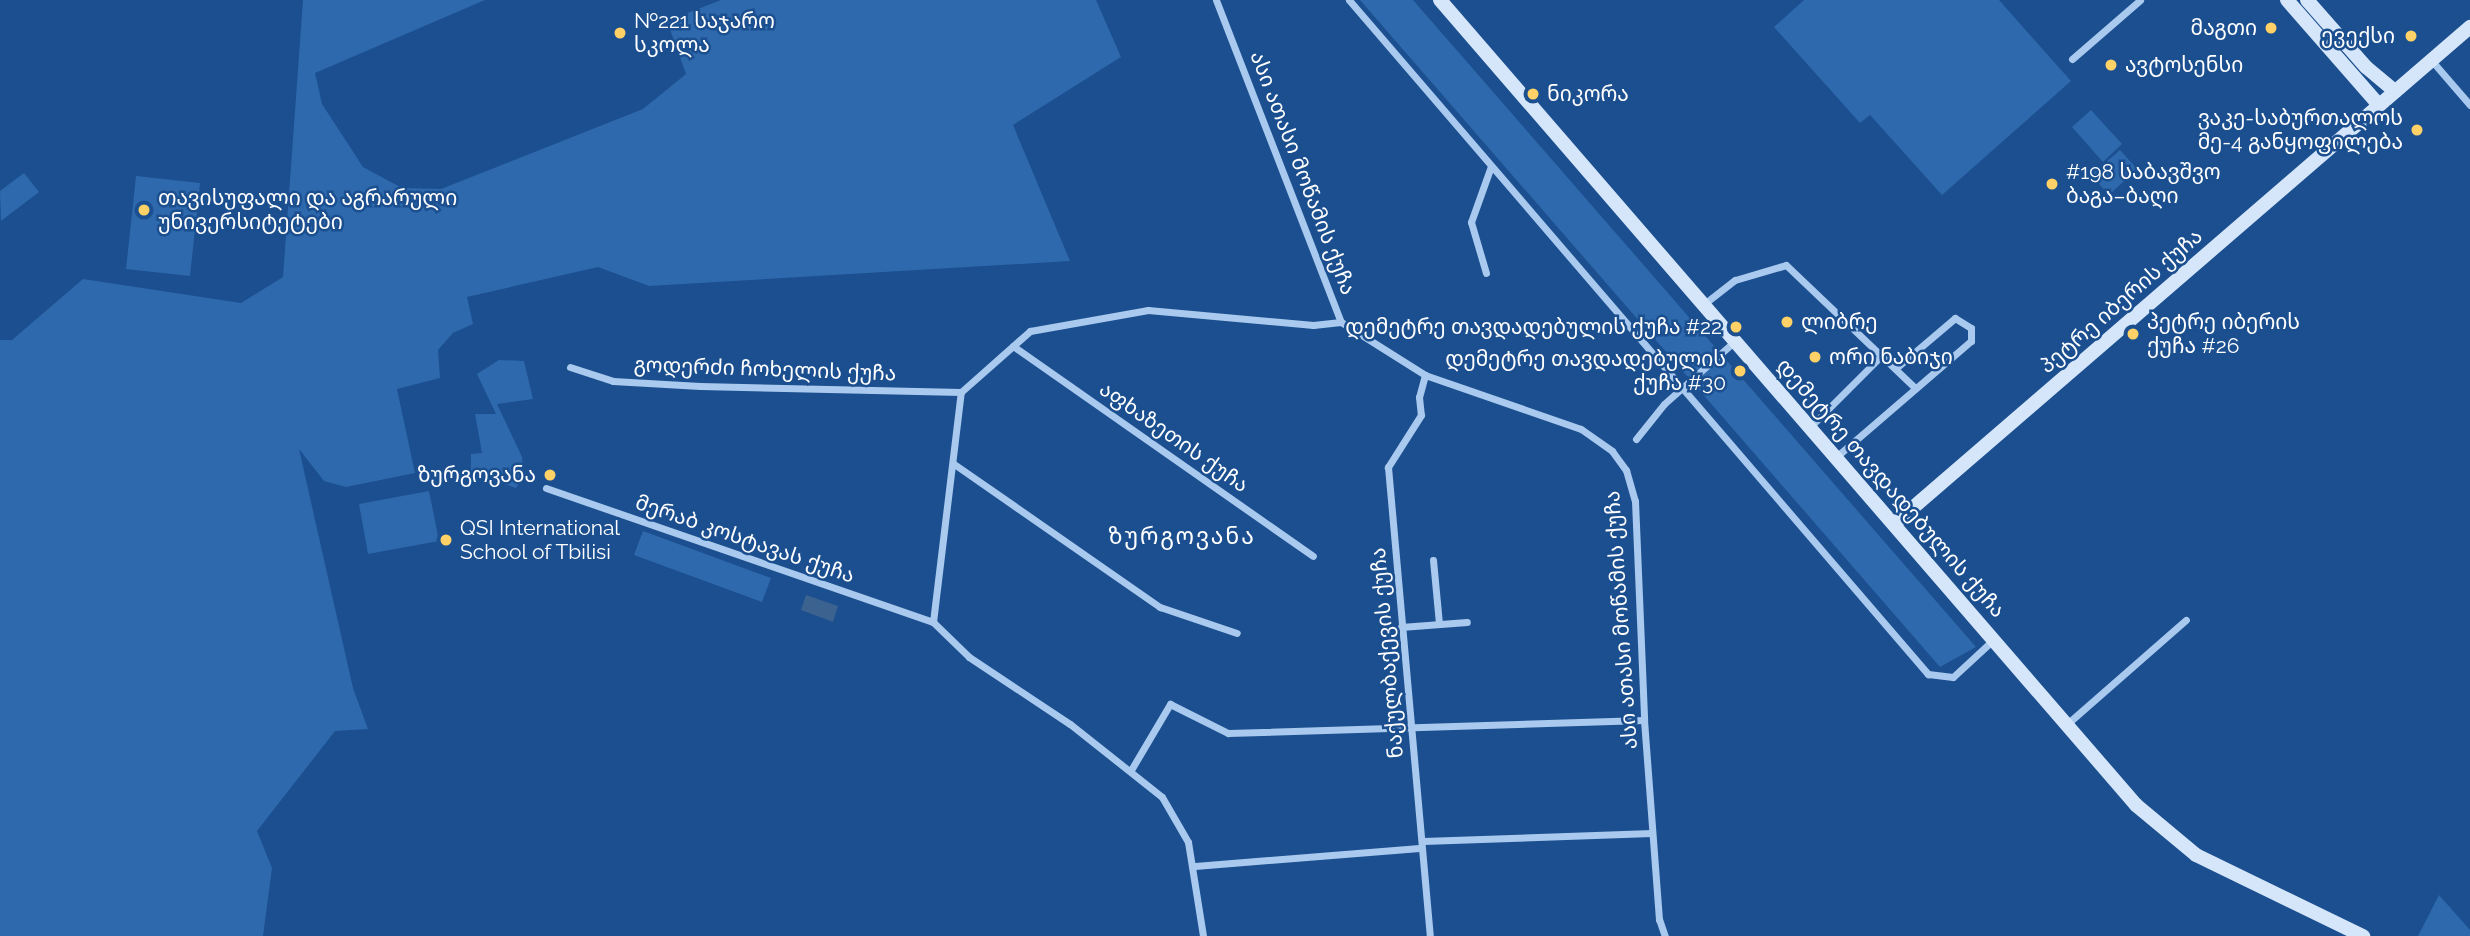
<!DOCTYPE html>
<html>
<head>
<meta charset="utf-8">
<style>
  body { margin:0 }
  #map { position:relative; width:2470px; height:936px; overflow:hidden; background:#1b4f8f; font-family:Raleway,"Noto Sans Georgian",sans-serif }
  div>[style] { position:absolute }
  [style*='--x'] { left:calc(var(--x)*1px); top:calc(var(--y)*1px); width:calc(var(--w)*1px); rotate:calc(var(--a)*1deg) }
  .green>* { inset:0; background:#2e69ad }
  .water>* { inset:0; background:#3c6290 }
  .street>* { height:7px; margin:-3.5px; padding:0 3.5px; transform-origin:3.5px; border-radius:3.5px; background:#a9c9ee }
  .secondary>* { height:14px; margin:-7px; padding:0 7px; transform-origin:7px; border-radius:7px; background:#d6e6fa }
  .dots>* { width:19px; height:19px; translate:-50% -50%; box-sizing:border-box; border:4px solid #1b4f8f; border-radius:50% }
  span { translate:-50% -50%; white-space:nowrap; text-align:center; line-height:1.15; -webkit-text-stroke:5px #1b4f8f; paint-order:stroke }
  .poi-label { font-size:21px; color:#fff }
  .left { translate:0 -50%; text-align:left }
  .right { translate:-100% -50%; text-align:right }
  .street-label { font-size:21px; color:#fff }
  .neighbourhood-label { font-size:23px; color:#fff; letter-spacing:2px }
</style>
</head>
<body>
<div id="map">
  <div class="green">
    <div style="clip-path:polygon(303px 0,485px 0,315px 73px,322px 104px,363px 167px,402px 188px,441px 189px,643px 109px,686px 74px,667px 21px,721px 0,1096px 0,1121px 57px,1013px 125px,1070px 261px,649px 286px,598px 267px,467px 297px,473px 324px,453px 333px,438px 350px,440px 378px,397px 389px,415px 473px,346px 487px,324px 481px,299px 449px,353px 688px,368px 729px,335px 731px,257px 831px,272px 868px,263px 936px,0 936px,0 340px,12px 340px,83px 279px,241px 303px,283px 277px)"></div>
    <div style="clip-path:polygon(1360px 0,1413px 0,1976px 647px,1940px 667px)"></div>
    <div style="clip-path:polygon(1804px 0,1999px 0,2071px 81px,1942px 195px,1870px 115px,1860px 123px,1774px 27px)"></div>
    <div style="clip-path:polygon(2091px 110px,2122px 144px,2103px 162px,2072px 127px)"></div>
    <div style="clip-path:polygon(2120px 150px,2137px 169px,2109px 195px,2091px 175px)"></div>
    <div style="clip-path:polygon(24px 173px,39px 192px,1px 221px,0 191px)"></div>
    <div style="clip-path:polygon(136px 176px,200px 183px,190px 276px,126px 269px)"></div>
    <div style="clip-path:polygon(499px 360px,524px 361px,533px 399px,497px 404px,522px 457px,524px 474px,516px 488px,471px 473px,471px 454px,482px 453px,475px 414px,496px 414px,477px 374px)"></div>
    <div style="clip-path:polygon(429px 491px,439px 541px,368px 554px,359px 504px)"></div>
    <div style="clip-path:polygon(643px 531px,771px 578px,762px 602px,634px 555px)"></div>
    <div style="clip-path:polygon(2439px 895px,2470px 930px,2470px 936px,2418px 936px)"></div>
  </div>
  <div class="water">
    <div style="clip-path:polygon(806px 595px,838px 606px,833px 622px,801px 610px)"></div>
  </div>
  <div class="street">
    <div style="--x:1216;--y:0;--w:345;--a:68.8"></div>
    <div style="--x:1341;--y:322;--w:99;--a:32.2"></div>
    <div style="--x:1425;--y:375;--w:165;--a:19.1"></div>
    <div style="--x:1581;--y:429;--w:38;--a:35"></div>
    <div style="--x:1612;--y:451;--w:24;--a:54"></div>
    <div style="--x:1626;--y:470;--w:32;--a:74"></div>
    <div style="--x:1635;--y:501;--w:219;--a:87.6"></div>
    <div style="--x:1644;--y:720;--w:200;--a:85.7"></div>
    <div style="--x:1659;--y:919;--w:18;--a:71"></div>
    <div style="--x:1349;--y:0;--w:889;--a:49.34"></div>
    <div style="--x:1928;--y:674;--w:25;--a:7"></div>
    <div style="--x:1953;--y:677;--w:54;--a:-42.8"></div>
    <div style="--x:2072;--y:59;--w:90;--a:-40.9"></div>
    <div style="--x:2432;--y:61;--w:58;--a:49.2"></div>
    <div style="--x:1486;--y:273;--w:53;--a:-106.4"></div>
    <div style="--x:1471;--y:222;--w:59;--a:-70.3"></div>
    <div style="--x:1704;--y:304;--w:39;--a:-38"></div>
    <div style="--x:1735;--y:280;--w:53;--a:-16.4"></div>
    <div style="--x:1786;--y:265;--w:178;--a:43.6"></div>
    <div style="--x:1013;--y:346;--w:366;--a:35"></div>
    <div style="--x:570;--y:367;--w:45;--a:18"></div>
    <div style="--x:613;--y:381;--w:87;--a:3.3"></div>
    <div style="--x:700;--y:386;--w:261;--a:1.3"></div>
    <div style="--x:1425;--y:375;--w:23;--a:105"></div>
    <div style="--x:1419;--y:397;--w:18;--a:84"></div>
    <div style="--x:1421;--y:415;--w:62;--a:122.4"></div>
    <div style="--x:1388;--y:467;--w:471;--a:84.9"></div>
    <div style="--x:1810;--y:427;--w:102;--a:-45"></div>
    <div style="--x:1636;--y:439;--w:45;--a:-51.3"></div>
    <div style="--x:1664;--y:404;--w:95;--a:-41.6"></div>
    <div style="--x:1836;--y:457;--w:178;--a:-40.7"></div>
    <div style="--x:1971;--y:341;--w:13;--a:-90"></div>
    <div style="--x:1971;--y:328;--w:19;--a:-148"></div>
    <div style="--x:1955;--y:318;--w:77;--a:139.7"></div>
    <div style="--x:954;--y:464;--w:251;--a:34.8"></div>
    <div style="--x:1160;--y:607;--w:81;--a:18.7"></div>
    <div style="--x:546;--y:488;--w:410;--a:19.1"></div>
    <div style="--x:933;--y:622;--w:50;--a:44.2"></div>
    <div style="--x:969;--y:657;--w:121;--a:33.6"></div>
    <div style="--x:1070;--y:724;--w:117;--a:38.4"></div>
    <div style="--x:1162;--y:797;--w:52;--a:60"></div>
    <div style="--x:1188;--y:842;--w:95;--a:80.9"></div>
    <div style="--x:1433;--y:560;--w:64;--a:84.6"></div>
    <div style="--x:933;--y:622;--w:232;--a:-83.1"></div>
    <div style="--x:961;--y:392;--w:92;--a:-41.5"></div>
    <div style="--x:1030;--y:331;--w:120;--a:-10.1"></div>
    <div style="--x:1148;--y:310;--w:166;--a:5.2"></div>
    <div style="--x:1313;--y:325;--w:28;--a:-6"></div>
    <div style="--x:1401;--y:627;--w:66;--a:-4.3"></div>
    <div style="--x:2067;--y:724;--w:158;--a:-41.2"></div>
    <div style="--x:1131;--y:770;--w:77;--a:-59.4"></div>
    <div style="--x:1170;--y:704;--w:65;--a:26.6"></div>
    <div style="--x:1228;--y:733;--w:416;--a:-1.8"></div>
    <div style="--x:1423;--y:841;--w:229;--a:-2"></div>
    <div style="--x:1195;--y:866;--w:225;--a:-4.6"></div>
  </div>
  <div class="secondary">
    <div style="--x:1440;--y:0;--w:1064;--a:49.15"></div>
    <div style="--x:2136;--y:805;--w:78;--a:39.8"></div>
    <div style="--x:2196;--y:855;--w:186;--a:25.9"></div>
    <div style="--x:2287;--y:0;--w:140;--a:48.8"></div>
    <div style="--x:2307;--y:0;--w:89;--a:48.6"></div>
    <div style="--x:2366;--y:67;--w:38;--a:40"></div>
    <div style="--x:1894;--y:524;--w:761;--a:-40.79"></div>
  </div>
  <div class="dots">
    <div style="left:2271px;top:28px;background:#ffd166"></div>
    <div style="left:620px;top:33px;background:#ffd166"></div>
    <div style="left:2411px;top:36px;background:#ffd166"></div>
    <div style="left:2111px;top:65px;background:#ffd166"></div>
    <div style="left:1533px;top:94px;background:#ffd166"></div>
    <div style="left:2417px;top:130px;background:#ffd166"></div>
    <div style="left:2052px;top:184px;background:#ffd166"></div>
    <div style="left:144px;top:210px;background:#ffd166"></div>
    <div style="left:1787px;top:322px;background:#ffd166"></div>
    <div style="left:1736px;top:327px;background:#ffd166"></div>
    <div style="left:2133px;top:334px;background:#ffd166"></div>
    <div style="left:1815px;top:357px;background:#ffd166"></div>
    <div style="left:1740px;top:371px;background:#ffd166"></div>
    <div style="left:550px;top:475px;background:#ffd166"></div>
    <div style="left:446px;top:540px;background:#ffd166"></div>
  </div>
  <div class="poi-label">
    <span class="left" style="left:634px;top:33px">№221 საჯარო<br>სკოლა</span>
    <span class="right" style="left:2257px;top:28px">მაგთი</span>
    <span class="right" style="left:2395px;top:36px">ევექსი</span>
    <span class="left" style="left:2125px;top:65px">ავტოსენსი</span>
    <span class="left" style="left:1547px;top:94px">ნიკორა</span>
    <span class="right" style="left:2403px;top:130px">ვაკე-საბურთალოს<br>მე-4 განყოფილება</span>
    <span class="left" style="left:2066px;top:184px">#198 საბავშვო<br>ბაგა–ბაღი</span>
    <span class="left" style="left:158px;top:210px">თავისუფალი და აგრარული<br>უნივერსიტეტები</span>
    <span class="left" style="left:1801px;top:322px">ლიბრე</span>
    <span class="left" style="left:2147px;top:334px">პეტრე იბერის<br>ქუჩა #26</span>
    <span class="right" style="left:1722px;top:327px">დემეტრე თავდადებულის ქუჩა #22</span>
    <span class="left" style="left:1829px;top:357px">ორი ნაბიჯი</span>
    <span class="right" style="left:1726px;top:371px">დემეტრე თავდადებულის<br>ქუჩა #30</span>
    <span class="right" style="left:536px;top:475px">ზურგოვანა</span>
    <span class="left" style="left:460px;top:540px">QSI International<br>School of Tbilisi</span>
  </div>
  <div class="street-label">
    <span style="left:1303px;top:173px;rotate:69deg">ასი ათასი მოწამის ქუჩა</span>
    <span style="left:2121px;top:301px;rotate:-41deg">პეტრე იბერის ქუჩა</span>
    <span style="left:765px;top:369px;rotate:2deg">გოდერძი ჩოხელის ქუჩა</span>
    <span style="left:1174px;top:437px;rotate:35deg">აფხაზეთის ქუჩა</span>
    <span style="left:1891px;top:488px;rotate:49deg">დემეტრე თავდადებულის ქუჩა</span>
    <span style="left:745px;top:539px;rotate:19deg">მერაბ კოსტავას ქუჩა</span>
    <span style="left:1621px;top:620px;rotate:-94deg">ასი ათასი მოწამის ქუჩა</span>
    <span style="left:1387px;top:653px;rotate:-95deg">ნაქულბაქევის ქუჩა</span>
  </div>
  <div class="neighbourhood-label">
    <span style="left:1182px;top:536px">ზურგოვანა</span>
  </div>
</div>
</body>
</html>
